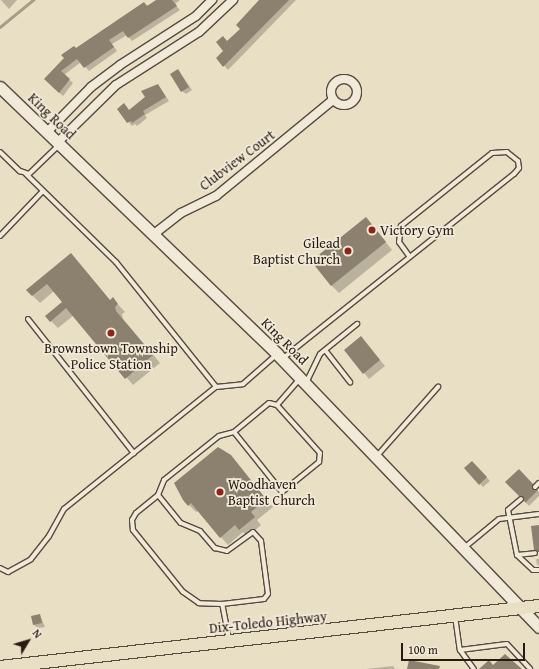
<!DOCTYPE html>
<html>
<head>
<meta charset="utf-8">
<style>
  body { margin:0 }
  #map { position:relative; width:539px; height:669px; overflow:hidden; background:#e9dfc4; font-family:"Gentium Book Plus",serif }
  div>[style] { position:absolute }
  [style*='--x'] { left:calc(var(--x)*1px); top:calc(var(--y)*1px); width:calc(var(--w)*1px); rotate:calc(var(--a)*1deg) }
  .shadow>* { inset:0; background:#0003 }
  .stream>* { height:2.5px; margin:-1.25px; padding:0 1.25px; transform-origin:1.25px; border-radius:1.25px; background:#a79c88 }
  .building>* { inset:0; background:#8c806f }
  .roads { filter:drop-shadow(1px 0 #584a3f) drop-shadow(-1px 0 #584a3f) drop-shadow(0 1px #584a3f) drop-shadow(0 -1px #584a3f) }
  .service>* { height:4px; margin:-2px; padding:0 2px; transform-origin:2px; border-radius:2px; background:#f1ead9 }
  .minor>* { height:8px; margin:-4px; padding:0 4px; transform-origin:4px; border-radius:4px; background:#f1ead9 }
  .minor>.ring { margin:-4px; padding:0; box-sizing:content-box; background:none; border:8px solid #f1ead9; border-radius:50% }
  .secondary>* { height:11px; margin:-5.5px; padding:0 5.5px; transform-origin:5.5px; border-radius:5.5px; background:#f1ead9 }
  .primary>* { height:12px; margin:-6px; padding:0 6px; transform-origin:6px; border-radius:6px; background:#e9dfc4 }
  .dots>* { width:11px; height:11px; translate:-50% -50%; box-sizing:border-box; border:2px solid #f1ead9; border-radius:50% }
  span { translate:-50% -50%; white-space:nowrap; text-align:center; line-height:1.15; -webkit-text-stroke:3.5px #f1ead9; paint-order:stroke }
  .street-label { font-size:14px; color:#281913 }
  .poi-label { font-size:14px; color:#281913 }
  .left { translate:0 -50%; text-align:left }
  .right { translate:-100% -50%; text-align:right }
  .north { position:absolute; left:8px; top:621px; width:40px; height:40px; -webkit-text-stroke:3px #f1ead9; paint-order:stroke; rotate:52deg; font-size:11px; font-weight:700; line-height:16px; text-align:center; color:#281913 }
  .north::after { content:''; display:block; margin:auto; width:14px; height:18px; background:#281913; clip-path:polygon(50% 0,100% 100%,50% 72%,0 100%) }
  .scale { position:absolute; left:401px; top:643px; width:124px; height:18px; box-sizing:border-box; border:2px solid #281913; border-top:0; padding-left:5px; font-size:12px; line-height:14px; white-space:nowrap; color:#281913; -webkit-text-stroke:3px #f1ead9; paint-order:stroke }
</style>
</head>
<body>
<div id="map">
  <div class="shadow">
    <div style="clip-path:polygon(1px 0,17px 0,9px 9px)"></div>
    <div style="clip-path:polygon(158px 0,180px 0,175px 4px,180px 10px,132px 41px,127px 35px,112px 44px,117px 51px,89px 71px,81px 62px,64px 75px,73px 83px,63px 96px,45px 79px,76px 49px,144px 3px,148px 6px)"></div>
    <div style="clip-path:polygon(268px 0,296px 0,228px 70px,217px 58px)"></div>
    <div style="clip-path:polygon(178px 70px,192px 90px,186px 94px,182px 91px)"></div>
    <div style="clip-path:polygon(158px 85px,169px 101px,145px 115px,147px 118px,137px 126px,135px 124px,132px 126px,118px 110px,124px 105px,130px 111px)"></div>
    <div style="clip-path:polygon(366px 218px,392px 250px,339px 293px,331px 285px)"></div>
    <div style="clip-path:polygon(71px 254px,110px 301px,113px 299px,125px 312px,122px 314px,123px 319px,160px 363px,133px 385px,74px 315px,58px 328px,51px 321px,63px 302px,54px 291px,40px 303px,27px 290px)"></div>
    <div style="clip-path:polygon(361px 337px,385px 366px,369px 379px,364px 373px)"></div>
    <div style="clip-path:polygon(230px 456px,273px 507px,257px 520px,261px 525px,247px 537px,243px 532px,228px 545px,198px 511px,196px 512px,189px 505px)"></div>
    <div style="clip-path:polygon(472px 462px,490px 481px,483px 487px,465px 468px)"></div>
    <div style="clip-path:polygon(519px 470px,539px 492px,539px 496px,529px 506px,507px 482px)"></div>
    <div style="clip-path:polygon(536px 559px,539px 559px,539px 566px,537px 564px)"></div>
    <div style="clip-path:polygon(40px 615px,45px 627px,38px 628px,34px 625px)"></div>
    <div style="clip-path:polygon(393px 666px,395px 669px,366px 669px)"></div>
  </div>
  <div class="stream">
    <div style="--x:0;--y:27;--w:43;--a:-39.3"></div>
  </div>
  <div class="building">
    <div style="clip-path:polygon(156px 0,172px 0,177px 6px,128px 38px,123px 31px,109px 40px,114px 47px,84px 68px,77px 59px,61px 71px,70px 79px,59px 93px,44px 79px,64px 58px,61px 55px,74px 46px,76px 48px,144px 2px,147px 6px)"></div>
    <div style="clip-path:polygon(259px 0,289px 0,223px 67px,216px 58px,223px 51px,216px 42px,223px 36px,227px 41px,240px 29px,236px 25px)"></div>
    <div style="clip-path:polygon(178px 69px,189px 87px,181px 92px,170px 74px)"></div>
    <div style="clip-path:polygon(158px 84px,166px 97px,143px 111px,145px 114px,132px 123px,131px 121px,127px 123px,117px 109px,124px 103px,129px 110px,145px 97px,141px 91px)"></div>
    <div style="clip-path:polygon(366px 217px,386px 242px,331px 286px,311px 261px)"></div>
    <div style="clip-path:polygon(71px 253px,110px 300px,113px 297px,118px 304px,115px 307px,116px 311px,153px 355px,125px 379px,66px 308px,50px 322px,45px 316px,62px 302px,47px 284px,32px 296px,26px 290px)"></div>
    <div style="clip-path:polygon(361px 336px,380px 360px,363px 374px,344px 350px)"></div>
    <div style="clip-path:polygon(218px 447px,231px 455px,266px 499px,251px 512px,255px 517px,239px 530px,235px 525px,220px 538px,191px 503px,188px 506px,183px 500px,174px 483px)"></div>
    <div style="clip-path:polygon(472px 461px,487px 477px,479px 485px,464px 468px)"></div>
    <div style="clip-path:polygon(519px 469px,533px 484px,532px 489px,538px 490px,525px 503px,523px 496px,519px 496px,505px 482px)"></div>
    <div style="clip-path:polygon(539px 525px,539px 552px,538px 552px,534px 550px,531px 526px)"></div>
    <div style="clip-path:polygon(40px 614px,42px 623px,33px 625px,31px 616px)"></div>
    <div style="clip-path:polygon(505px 654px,522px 669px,479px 669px,489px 660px,493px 665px)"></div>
    <div style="clip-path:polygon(409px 660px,440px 666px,439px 669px,407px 669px)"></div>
  </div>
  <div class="roads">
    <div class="service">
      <div style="--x:0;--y:152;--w:28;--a:44"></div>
      <div style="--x:20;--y:171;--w:9;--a:18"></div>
      <div style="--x:29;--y:174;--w:40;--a:-44"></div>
      <div style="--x:26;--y:174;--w:126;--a:44.4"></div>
      <div style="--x:116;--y:262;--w:160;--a:51.3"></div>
      <div style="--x:0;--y:236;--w:62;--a:-46.3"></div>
      <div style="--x:28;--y:319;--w:171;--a:51.7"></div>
      <div style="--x:325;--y:350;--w:41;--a:52"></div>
      <div style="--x:282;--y:359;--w:297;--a:-38.6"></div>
      <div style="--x:514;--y:174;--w:8;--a:-50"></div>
      <div style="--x:519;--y:168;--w:7;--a:-98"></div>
      <div style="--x:518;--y:161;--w:14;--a:-141"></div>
      <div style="--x:507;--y:152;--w:15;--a:176"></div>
      <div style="--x:492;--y:153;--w:117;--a:141.3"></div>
      <div style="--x:401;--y:226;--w:16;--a:97"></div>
      <div style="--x:399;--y:242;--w:17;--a:54"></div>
      <div style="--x:306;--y:383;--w:32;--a:-64"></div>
      <div style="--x:320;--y:354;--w:48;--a:-39"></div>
      <div style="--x:234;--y:432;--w:77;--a:51.3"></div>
      <div style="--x:282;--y:492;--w:48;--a:-39"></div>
      <div style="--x:319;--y:462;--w:9;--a:-84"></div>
      <div style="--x:320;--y:453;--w:64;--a:-131.9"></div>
      <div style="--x:376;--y:457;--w:94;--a:-48.5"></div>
      <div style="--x:535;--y:487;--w:6;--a:-45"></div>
      <div style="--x:158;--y:495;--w:36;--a:51"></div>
      <div style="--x:181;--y:523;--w:21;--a:23"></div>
      <div style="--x:200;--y:531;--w:23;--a:49"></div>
      <div style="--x:215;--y:548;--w:12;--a:14"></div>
      <div style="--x:227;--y:551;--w:32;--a:-36"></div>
      <div style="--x:253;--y:532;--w:12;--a:48"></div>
      <div style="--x:261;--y:541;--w:53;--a:82.5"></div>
      <div style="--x:268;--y:594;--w:6;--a:129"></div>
      <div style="--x:264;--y:599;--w:42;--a:173.2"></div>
      <div style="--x:521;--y:499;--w:17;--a:140"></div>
      <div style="--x:508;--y:510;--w:46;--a:78.7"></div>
      <div style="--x:517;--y:555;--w:22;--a:43"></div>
      <div style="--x:533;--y:570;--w:6;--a:0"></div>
      <div style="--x:464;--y:548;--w:45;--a:-39.6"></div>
      <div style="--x:499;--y:519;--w:40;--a:-7.1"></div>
      <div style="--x:517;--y:555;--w:18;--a:-6"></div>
      <div style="--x:0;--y:568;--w:9;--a:27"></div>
      <div style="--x:8;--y:572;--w:26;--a:-29"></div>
      <div style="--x:31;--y:559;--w:29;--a:-52"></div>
      <div style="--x:49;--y:536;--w:31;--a:-61"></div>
      <div style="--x:64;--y:509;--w:195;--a:-38.8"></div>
      <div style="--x:216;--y:387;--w:27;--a:-6"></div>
      <div style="--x:243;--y:384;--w:44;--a:-41.3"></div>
      <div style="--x:455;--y:616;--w:34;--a:82"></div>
      <div style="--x:460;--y:650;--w:24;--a:54"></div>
      <div style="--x:229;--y:639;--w:36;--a:-101"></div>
      <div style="--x:222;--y:604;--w:23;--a:-178"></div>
      <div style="--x:199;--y:603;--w:19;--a:-145"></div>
      <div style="--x:183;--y:592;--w:80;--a:-128.9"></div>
      <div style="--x:133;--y:530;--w:10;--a:-96"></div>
      <div style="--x:132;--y:520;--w:8;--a:-60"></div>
      <div style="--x:136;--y:513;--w:28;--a:-39"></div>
      <div style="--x:158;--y:495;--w:16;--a:-68"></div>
      <div style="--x:164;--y:480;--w:70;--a:-38.7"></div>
      <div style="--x:219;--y:436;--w:16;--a:-15"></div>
      <div style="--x:234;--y:432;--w:45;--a:-39.6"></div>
      <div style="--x:269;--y:403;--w:8;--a:14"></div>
      <div style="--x:277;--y:405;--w:35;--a:-49"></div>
      <div style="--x:460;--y:650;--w:47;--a:-7.3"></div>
      <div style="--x:507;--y:644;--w:34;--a:47"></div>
    </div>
    <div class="minor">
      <div class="ring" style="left:331px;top:79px;width:18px;height:18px"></div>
      <div style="--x:47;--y:132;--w:63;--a:-45.6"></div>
      <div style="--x:91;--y:87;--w:36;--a:-37"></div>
      <div style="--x:120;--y:65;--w:90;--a:-32.8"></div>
      <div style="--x:196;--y:16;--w:23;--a:-45"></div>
      <div style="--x:58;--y:142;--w:81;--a:-44.5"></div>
      <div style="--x:116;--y:85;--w:98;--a:-32.6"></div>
      <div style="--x:199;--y:32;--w:47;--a:-43.3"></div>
      <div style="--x:154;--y:234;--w:34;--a:-38"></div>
      <div style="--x:181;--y:213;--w:39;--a:-26"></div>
      <div style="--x:216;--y:196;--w:151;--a:-39.4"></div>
    </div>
    <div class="secondary">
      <div style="--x:0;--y:87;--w:385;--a:43.9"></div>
      <div style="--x:277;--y:354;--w:378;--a:46.2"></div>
    </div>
    <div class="primary">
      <div style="--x:0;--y:667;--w:542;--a:-6.46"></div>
    </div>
  </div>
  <div class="dots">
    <div style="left:372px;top:230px;background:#8f2418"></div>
    <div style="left:348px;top:251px;background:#8f2418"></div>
    <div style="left:111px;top:333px;background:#8f2418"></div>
    <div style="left:220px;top:492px;background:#8f2418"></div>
  </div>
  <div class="street-label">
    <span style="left:52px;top:116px;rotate:44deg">King Road</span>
    <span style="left:237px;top:160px;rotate:-37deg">Clubview Court</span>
    <span style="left:285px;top:341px;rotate:45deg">King Road</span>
    <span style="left:268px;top:622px;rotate:-6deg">Dix-Toledo Highway</span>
  </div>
  <div class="poi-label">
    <span class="left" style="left:380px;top:230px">Victory Gym</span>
    <span class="right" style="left:340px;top:251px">Gilead<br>Baptist Church</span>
    <span style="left:111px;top:356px">Brownstown Township<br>Police Station</span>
    <span class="left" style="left:228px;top:492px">Woodhaven<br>Baptist Church</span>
  </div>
  <div class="north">N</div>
  <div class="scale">100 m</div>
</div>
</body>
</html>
